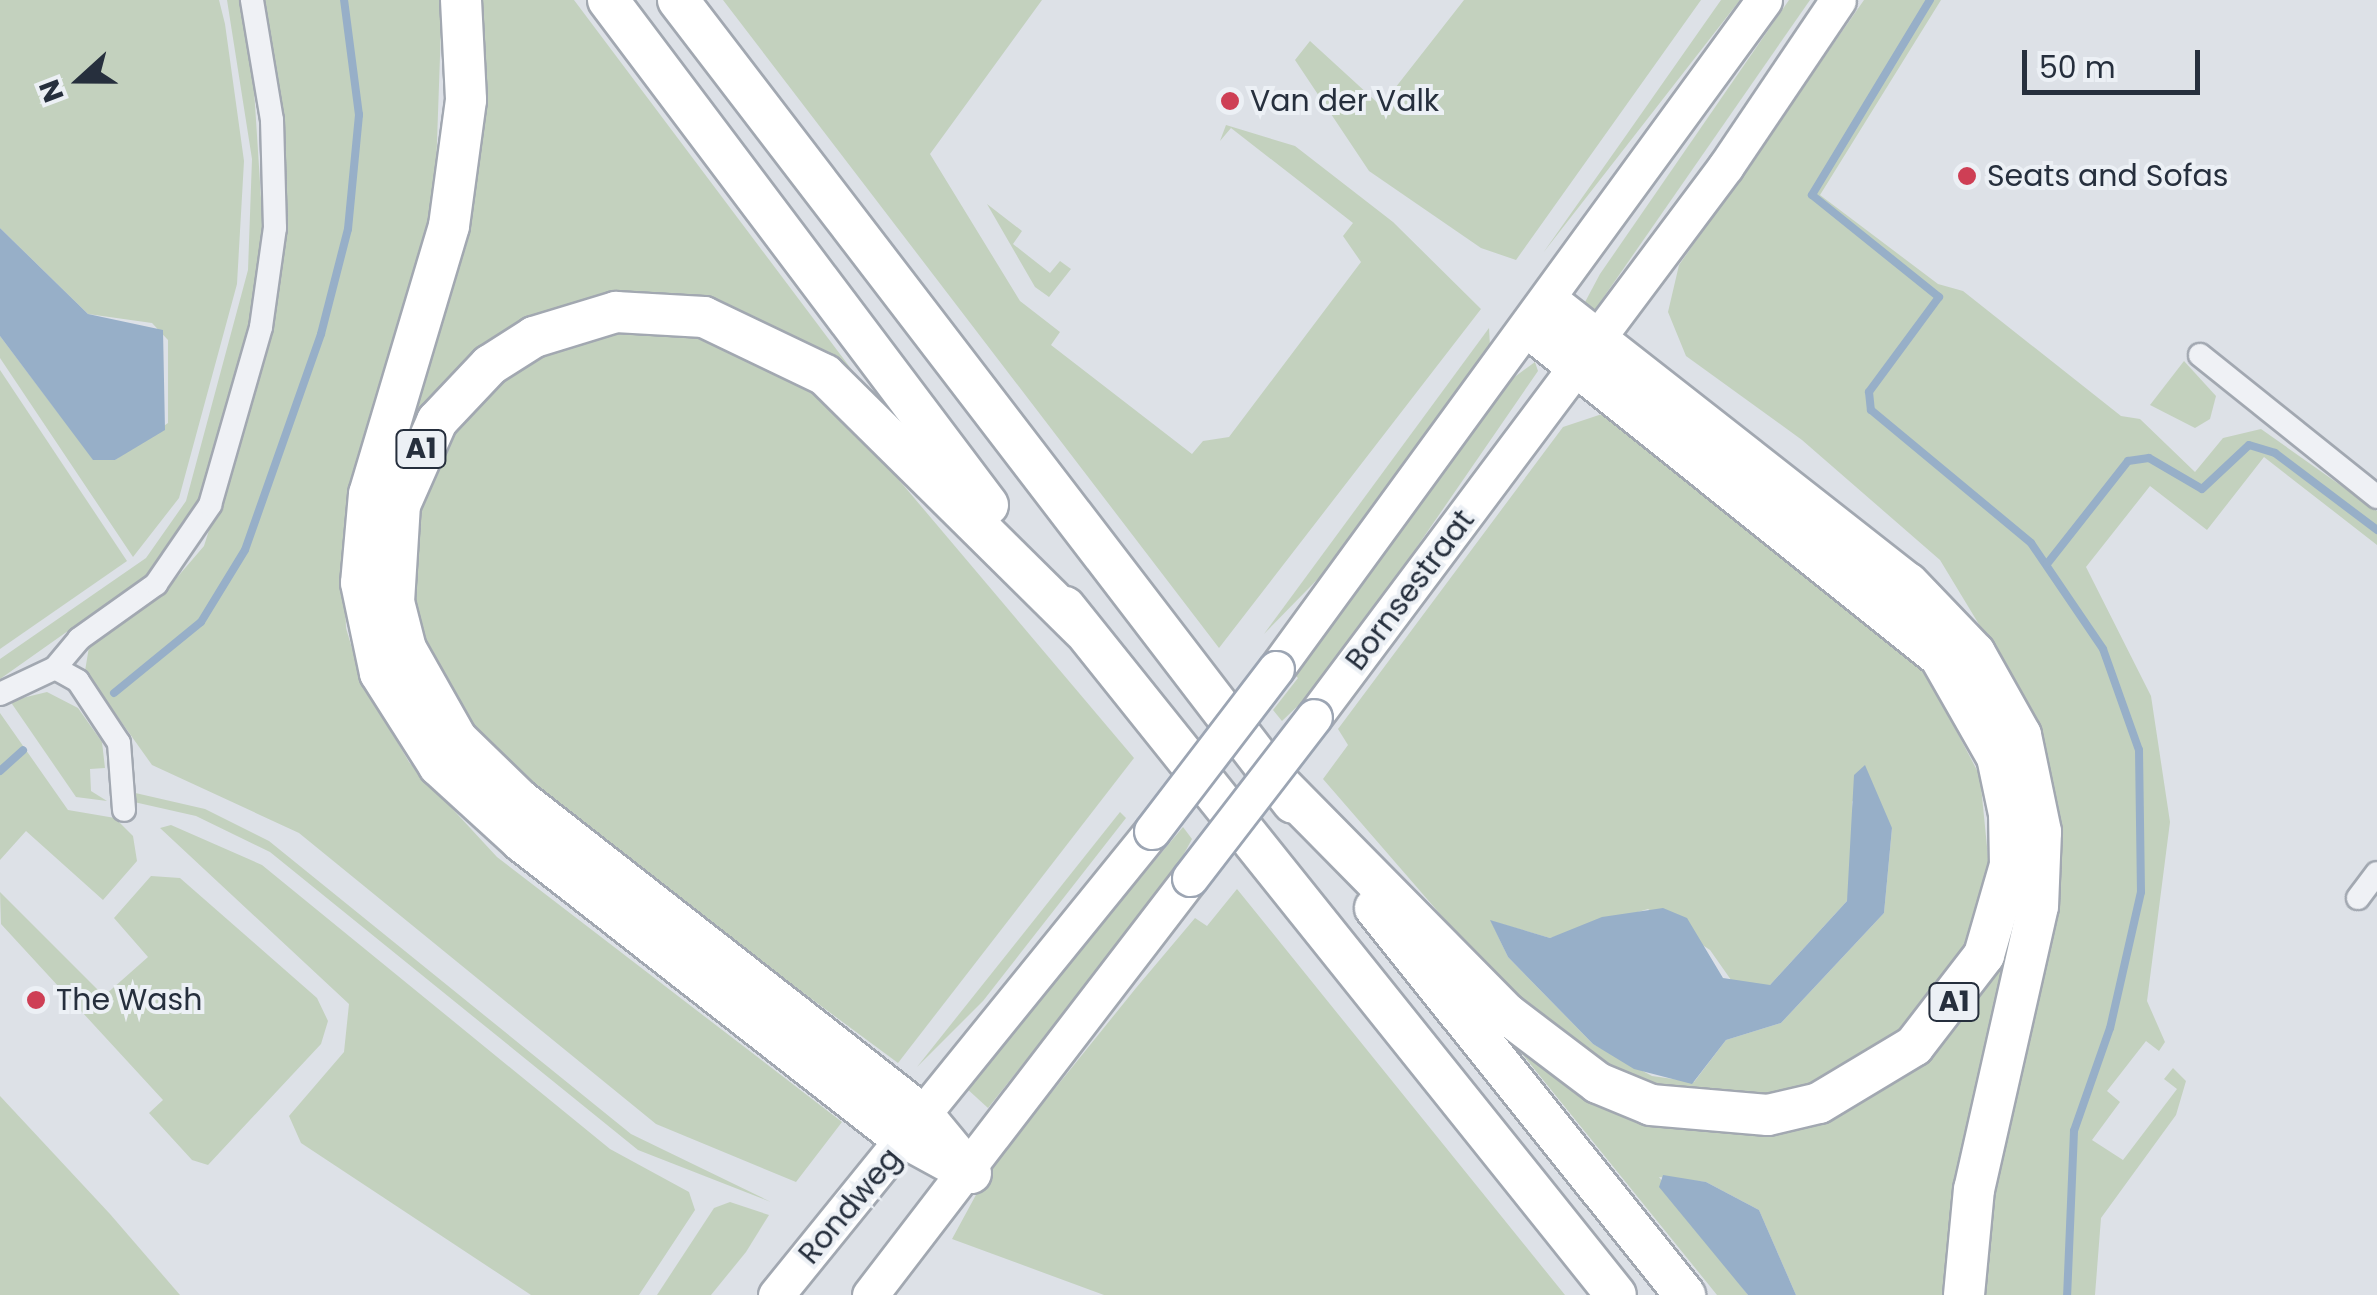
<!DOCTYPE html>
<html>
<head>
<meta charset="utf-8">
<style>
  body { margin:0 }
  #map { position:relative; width:2377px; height:1295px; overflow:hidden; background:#dde1e7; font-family:Poppins,sans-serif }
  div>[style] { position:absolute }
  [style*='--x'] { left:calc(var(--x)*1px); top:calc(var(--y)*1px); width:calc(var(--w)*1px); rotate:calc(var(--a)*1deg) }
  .green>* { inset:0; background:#c3d1be }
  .water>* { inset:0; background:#97afc8 }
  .stream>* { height:8px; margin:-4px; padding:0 4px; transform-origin:4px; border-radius:4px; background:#97afc8 }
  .roads { filter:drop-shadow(2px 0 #a2a8b1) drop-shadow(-2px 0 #a2a8b1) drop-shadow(0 2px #a2a8b1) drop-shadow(0 -2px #a2a8b1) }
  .street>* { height:22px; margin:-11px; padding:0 11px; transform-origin:11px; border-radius:11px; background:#eff1f5 }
  .primary>* { height:35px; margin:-17.5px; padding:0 17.5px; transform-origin:17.5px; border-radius:17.5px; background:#fff }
  .highway>* { height:40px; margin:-20px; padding:0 20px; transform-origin:20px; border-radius:20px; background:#fff }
  .bridges { filter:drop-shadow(2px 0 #9ca5b3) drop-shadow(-2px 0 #9ca5b3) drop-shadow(0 2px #9ca5b3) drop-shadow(0 -2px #9ca5b3) }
  .primary-bridge>* { height:35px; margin:-17.5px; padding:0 17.5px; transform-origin:17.5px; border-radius:17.5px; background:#fff }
  .dots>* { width:28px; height:28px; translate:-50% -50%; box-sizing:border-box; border:5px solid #ecf0f5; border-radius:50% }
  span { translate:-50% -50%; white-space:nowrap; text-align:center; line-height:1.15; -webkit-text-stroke:8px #ecf0f5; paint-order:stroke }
  .shield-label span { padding:2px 8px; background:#ecf0f5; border:2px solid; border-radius:8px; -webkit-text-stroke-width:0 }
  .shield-label { font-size:28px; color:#262f3d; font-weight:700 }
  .poi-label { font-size:30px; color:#262f3d }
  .left { translate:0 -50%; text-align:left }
  .street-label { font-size:30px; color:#262f3d }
  .north { position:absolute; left:30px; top:30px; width:100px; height:100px; -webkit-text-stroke:8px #ecf0f5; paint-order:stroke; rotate:249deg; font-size:28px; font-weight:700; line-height:40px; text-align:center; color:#262f3d }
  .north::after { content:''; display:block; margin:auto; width:35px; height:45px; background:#262f3d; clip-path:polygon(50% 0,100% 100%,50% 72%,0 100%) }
  .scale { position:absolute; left:2022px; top:50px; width:178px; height:45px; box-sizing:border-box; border:5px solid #262f3d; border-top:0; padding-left:12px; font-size:30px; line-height:35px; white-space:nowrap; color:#262f3d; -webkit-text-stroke:8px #ecf0f5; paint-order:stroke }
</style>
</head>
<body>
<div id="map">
  <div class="green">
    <div style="clip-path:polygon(0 0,219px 0,225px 24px,244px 161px,237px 284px,179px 498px,133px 557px,0 358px,0 336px,59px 414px,115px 460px,168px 423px,168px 340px,152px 323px,88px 314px,0 228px)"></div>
    <div style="clip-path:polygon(227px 0,240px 0,252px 58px,263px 229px,249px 324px,199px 500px,150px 573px,0 679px,0 659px,146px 558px,186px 501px,248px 270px,252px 159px)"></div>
    <div style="clip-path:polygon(264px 0,442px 0,435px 198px,343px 534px,346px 628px,362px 682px,409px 762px,497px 857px,842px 1122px,796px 1182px,656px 1124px,299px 833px,152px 765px,85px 671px,89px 647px,162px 595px,204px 546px,272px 330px,287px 183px)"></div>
    <div style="clip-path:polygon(470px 0,574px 0,882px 410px,793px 339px,708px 303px,613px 298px,526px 325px,449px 383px,402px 453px,379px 542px,392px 654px,419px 709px,481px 783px,871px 1093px,866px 1099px,484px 798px,433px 744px,391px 672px,370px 587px,376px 500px,458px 228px,473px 96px)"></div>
    <div style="clip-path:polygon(723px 0,1042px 0,930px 154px,1020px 301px,1060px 332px,1051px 345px,1192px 454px,1203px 441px,1229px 437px,1361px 262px,1343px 236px,1353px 223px,1231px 128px,1220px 141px,1226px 125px,1295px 146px,1393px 222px,1481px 309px,1219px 648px)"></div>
    <div style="clip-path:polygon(1464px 0,1701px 0,1516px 260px,1481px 248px,1369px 171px,1295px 60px,1310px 41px,1381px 106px)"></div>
    <div style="clip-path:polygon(1721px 0,1740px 0,1543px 253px,1620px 144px)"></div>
    <div style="clip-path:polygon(1789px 0,1810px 0,1592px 314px,1584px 304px,1600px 274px)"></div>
    <div style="clip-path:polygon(1864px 0,1941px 0,1820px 195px,1938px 284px,1963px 291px,2121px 416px,2140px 419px,2195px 472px,2223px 438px,2261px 429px,2377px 511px,2377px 545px,2264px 457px,2207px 530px,2150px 486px,2086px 567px,2151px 696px,2170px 822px,2147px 1001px,2165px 1042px,2159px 1051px,2146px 1041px,2107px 1091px,2120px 1102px,2092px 1140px,2123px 1160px,2177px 1089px,2164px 1079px,2173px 1068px,2186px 1081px,2176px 1115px,2101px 1218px,2095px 1295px,1977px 1295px,2049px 780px,2026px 702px,1940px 560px,1802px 440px,1686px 356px,1668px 312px,1679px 265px)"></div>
    <div style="clip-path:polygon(987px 204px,1022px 231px,1013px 244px,1050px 273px,1060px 261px,1071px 269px,1049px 297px,1035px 287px)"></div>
    <div style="clip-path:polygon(620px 326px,701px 330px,777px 361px,844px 415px,1134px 758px,898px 1063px,528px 789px,468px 729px,419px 643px,408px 543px,429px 464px,474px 399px,542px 349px)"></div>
    <div style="clip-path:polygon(1489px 328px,1490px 347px,1356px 540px,1264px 634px)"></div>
    <div style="clip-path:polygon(2184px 361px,2216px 396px,2210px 419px,2195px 428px,2150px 405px)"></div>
    <div style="clip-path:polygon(1535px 362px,1538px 371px,1326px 679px,1282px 721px,1273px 710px,1298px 678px,1292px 672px,1505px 384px)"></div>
    <div style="clip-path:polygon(1607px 365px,1909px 603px,1963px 660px,2008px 740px,2027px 832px,2024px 903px,1960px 1186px,1950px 1295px,1796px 1295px,1759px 1210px,1706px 1182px,1659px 1177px,1748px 1295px,1717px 1295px,1498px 1024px,1591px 1095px,1646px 1119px,1770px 1129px,1825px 1116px,1882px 1089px,1964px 1013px,1991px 966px,2017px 870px,2008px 768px,1979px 700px,1943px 650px,1602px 373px)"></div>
    <div style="clip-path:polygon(0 370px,127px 561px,0 649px)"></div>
    <div style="clip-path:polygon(evenodd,1611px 411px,1924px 669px,1980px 776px,1989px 867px,1968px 949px,1941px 995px,1867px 1065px,1766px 1101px,1703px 1102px,1605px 1071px,1519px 1005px,1323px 779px,1348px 745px,1338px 729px,1563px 427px,1611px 411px,1852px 801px,1892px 828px,1884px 913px,1781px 1023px,1726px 1040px,1694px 1082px,1652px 1076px,1593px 1044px,1508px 957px,1491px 921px,1550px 938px,1648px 909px,1710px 950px,1736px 987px,1770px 985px,1847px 901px,1857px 854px,1852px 801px)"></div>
    <div style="clip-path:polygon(47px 692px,78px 708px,102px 742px,105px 768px,90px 769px,91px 791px,107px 801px,76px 797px,10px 701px)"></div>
    <div style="clip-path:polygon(0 713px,68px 810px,115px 818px,133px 836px,137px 861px,103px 900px,26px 831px,0 860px)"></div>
    <div style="clip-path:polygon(131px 792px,205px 809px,269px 841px,631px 1134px,771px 1202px,638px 1150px,270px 852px,196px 816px,134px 802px)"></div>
    <div style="clip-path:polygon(1120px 812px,1126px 818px,983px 1001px,917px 1067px)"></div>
    <div style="clip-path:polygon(171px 825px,262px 865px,610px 1149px,689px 1192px,695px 1210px,639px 1295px,531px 1295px,301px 1143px,289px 1116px,344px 1052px,349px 1004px,160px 828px)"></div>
    <div style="clip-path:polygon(1183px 827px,1192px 839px,1172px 876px,988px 1108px,965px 1087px)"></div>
    <div style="clip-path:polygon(151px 876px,180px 878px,317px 998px,328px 1021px,321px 1044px,208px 1165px,192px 1160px,149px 1113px,163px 1100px,1px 924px,0 892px,104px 996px,148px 957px,114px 918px)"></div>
    <div style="clip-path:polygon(1237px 889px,1565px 1295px,1104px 1295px,952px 1239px,990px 1169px,1136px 988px,1195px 918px,1207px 926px)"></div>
    <div style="clip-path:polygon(0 1096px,110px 1214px,180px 1295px,0 1295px)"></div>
    <div style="clip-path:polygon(730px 1202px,769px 1215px,746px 1252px,711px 1295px,657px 1295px,714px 1208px)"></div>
  </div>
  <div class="water">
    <div style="clip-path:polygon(0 228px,88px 314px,163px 330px,165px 430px,115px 460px,93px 460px,0 336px)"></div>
    <div style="clip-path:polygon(1865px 765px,1892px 828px,1884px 913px,1781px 1023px,1726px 1040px,1692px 1084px,1634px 1069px,1593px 1044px,1508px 957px,1490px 920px,1550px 938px,1602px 917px,1663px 908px,1687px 918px,1723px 978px,1770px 985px,1847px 901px,1854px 775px)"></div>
    <div style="clip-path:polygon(1663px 1175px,1706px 1182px,1759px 1210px,1796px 1295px,1748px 1295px,1659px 1187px)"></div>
  </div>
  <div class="stream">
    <div style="--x:1930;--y:0;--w:228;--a:121.2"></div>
    <div style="--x:1812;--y:195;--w:163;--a:38.8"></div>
    <div style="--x:1939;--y:297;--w:118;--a:126.4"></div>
    <div style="--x:1869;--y:392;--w:18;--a:84"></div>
    <div style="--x:1871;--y:410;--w:208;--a:39.7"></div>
    <div style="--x:2031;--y:543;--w:128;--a:55.8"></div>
    <div style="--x:2103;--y:649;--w:107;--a:70.4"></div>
    <div style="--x:2139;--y:750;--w:142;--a:89.2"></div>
    <div style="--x:2141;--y:892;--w:139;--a:102.8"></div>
    <div style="--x:2110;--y:1028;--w:109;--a:109.3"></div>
    <div style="--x:2074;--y:1131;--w:164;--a:92.4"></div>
    <div style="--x:2047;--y:564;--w:131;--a:-51.8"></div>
    <div style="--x:2128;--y:461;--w:21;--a:-8"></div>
    <div style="--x:2149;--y:458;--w:61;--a:30.3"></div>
    <div style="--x:2202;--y:489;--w:64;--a:-43.1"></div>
    <div style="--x:2249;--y:445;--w:27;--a:17"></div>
    <div style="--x:2275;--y:453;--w:128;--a:37"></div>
    <div style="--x:114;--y:693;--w:112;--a:-39.2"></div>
    <div style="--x:201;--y:622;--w:84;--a:-58.6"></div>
    <div style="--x:245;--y:550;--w:229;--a:-70.6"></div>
    <div style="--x:321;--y:334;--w:108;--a:-75.6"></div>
    <div style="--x:348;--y:229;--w:115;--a:-84.5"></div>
    <div style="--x:359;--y:115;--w:116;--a:-97.4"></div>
    <div style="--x:0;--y:771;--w:31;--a:-42"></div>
  </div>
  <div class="roads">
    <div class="street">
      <div style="--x:2200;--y:355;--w:227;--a:38.7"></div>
      <div style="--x:55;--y:668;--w:26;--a:29"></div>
      <div style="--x:78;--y:681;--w:74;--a:56.5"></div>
      <div style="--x:119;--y:743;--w:67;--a:85.7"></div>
      <div style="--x:0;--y:694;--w:61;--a:-25.3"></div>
      <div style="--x:55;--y:668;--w:38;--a:-50"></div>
      <div style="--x:79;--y:639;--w:95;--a:-35.5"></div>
      <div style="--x:156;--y:584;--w:96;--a:-55.6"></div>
      <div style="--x:210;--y:505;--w:185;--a:-74"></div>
      <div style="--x:261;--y:327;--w:100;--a:-82"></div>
      <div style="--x:275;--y:228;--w:108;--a:-91.6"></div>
      <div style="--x:272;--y:120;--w:122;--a:-99.5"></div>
      <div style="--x:2358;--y:898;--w:31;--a:-53"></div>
    </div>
    <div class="primary">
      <div style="--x:1276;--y:669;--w:828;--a:-53.89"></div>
      <div style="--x:1314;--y:717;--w:688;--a:-53.21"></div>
      <div style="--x:1726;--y:166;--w:200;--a:-56"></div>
      <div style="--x:776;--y:1295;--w:597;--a:-50.98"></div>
      <div style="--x:870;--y:1295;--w:526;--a:-52.5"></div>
    </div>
    <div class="highway">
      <div style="--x:461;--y:0;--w:100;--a:87.1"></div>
      <div style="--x:466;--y:100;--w:127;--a:97.7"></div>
      <div style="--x:449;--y:226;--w:280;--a:106.6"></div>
      <div style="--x:369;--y:494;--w:89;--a:95.1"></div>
      <div style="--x:361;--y:583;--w:92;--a:78.1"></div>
      <div style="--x:380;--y:673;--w:110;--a:57.6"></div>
      <div style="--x:439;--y:766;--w:111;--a:42.4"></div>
      <div style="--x:521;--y:841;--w:473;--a:38"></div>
      <div style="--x:894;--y:1132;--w:73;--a:28.7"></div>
      <div style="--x:608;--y:0;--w:632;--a:53.04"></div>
      <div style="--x:678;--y:0;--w:1011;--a:52.55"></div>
      <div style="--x:1549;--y:302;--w:456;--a:38.1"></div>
      <div style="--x:1908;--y:583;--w:97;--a:46.3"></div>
      <div style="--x:1975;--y:653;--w:94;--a:60.7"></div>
      <div style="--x:2021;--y:735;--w:99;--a:78.3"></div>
      <div style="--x:2041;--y:832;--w:74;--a:92.3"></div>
      <div style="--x:2038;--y:906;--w:290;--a:102.7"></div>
      <div style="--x:1974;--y:1189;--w:106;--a:95.4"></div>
      <div style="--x:1065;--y:607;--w:881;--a:51.31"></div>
      <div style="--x:1278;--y:782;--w:326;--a:45.4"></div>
      <div style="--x:1507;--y:1014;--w:114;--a:37.2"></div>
      <div style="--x:1598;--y:1083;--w:57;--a:22.5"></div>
      <div style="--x:1651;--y:1105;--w:117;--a:4.9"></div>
      <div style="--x:1768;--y:1115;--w:52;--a:-13.2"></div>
      <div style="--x:1819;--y:1103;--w:111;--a:-31"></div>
      <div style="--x:1914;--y:1046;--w:115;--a:-52.4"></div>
      <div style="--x:1984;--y:955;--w:94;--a:-73.9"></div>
      <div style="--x:2010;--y:865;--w:51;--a:-91.1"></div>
      <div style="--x:2009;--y:814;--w:58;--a:-101.9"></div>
      <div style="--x:1997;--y:757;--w:115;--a:-119.7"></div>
      <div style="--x:1940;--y:657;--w:526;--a:-141.32"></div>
      <div style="--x:1375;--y:908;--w:496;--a:51.3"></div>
      <div style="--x:971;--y:1173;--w:74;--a:-129.5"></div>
      <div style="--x:924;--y:1116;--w:513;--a:-141.97"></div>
      <div style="--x:520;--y:800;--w:88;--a:-135.9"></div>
      <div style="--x:457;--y:739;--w:103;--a:-119.5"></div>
      <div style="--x:406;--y:649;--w:49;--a:-104.3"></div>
      <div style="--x:394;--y:602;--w:97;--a:-86.5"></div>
      <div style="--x:400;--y:505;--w:92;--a:-66.2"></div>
      <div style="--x:437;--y:421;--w:77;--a:-46.6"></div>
      <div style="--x:490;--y:365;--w:52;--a:-32.5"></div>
      <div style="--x:534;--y:337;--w:86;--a:-17"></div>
      <div style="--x:616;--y:312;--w:88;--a:3.3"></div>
      <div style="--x:704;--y:317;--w:134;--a:25.6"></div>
      <div style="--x:825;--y:375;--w:360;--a:44.7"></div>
    </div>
  </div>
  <div class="bridges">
    <div class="primary-bridge">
      <div style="--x:1152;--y:831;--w:204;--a:-52.6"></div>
      <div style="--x:1190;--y:878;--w:203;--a:-52.4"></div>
    </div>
  </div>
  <div class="dots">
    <div style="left:1230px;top:101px;background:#ce3f55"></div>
    <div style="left:1967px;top:176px;background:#ce3f55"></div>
    <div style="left:36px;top:1000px;background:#ce3f55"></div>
  </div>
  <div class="shield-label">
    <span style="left:421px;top:449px">A1</span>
    <span style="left:1954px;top:1002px">A1</span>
  </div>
  <div class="poi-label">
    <span class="left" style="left:1250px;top:101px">Van der Valk</span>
    <span class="left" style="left:1987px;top:176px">Seats and Sofas</span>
    <span class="left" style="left:56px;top:1000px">The Wash</span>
  </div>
  <div class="street-label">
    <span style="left:1410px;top:590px;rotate:-53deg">Bornsestraat</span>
    <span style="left:850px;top:1206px;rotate:-50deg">Rondweg</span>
  </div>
  <div class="north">N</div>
  <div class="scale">50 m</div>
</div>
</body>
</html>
